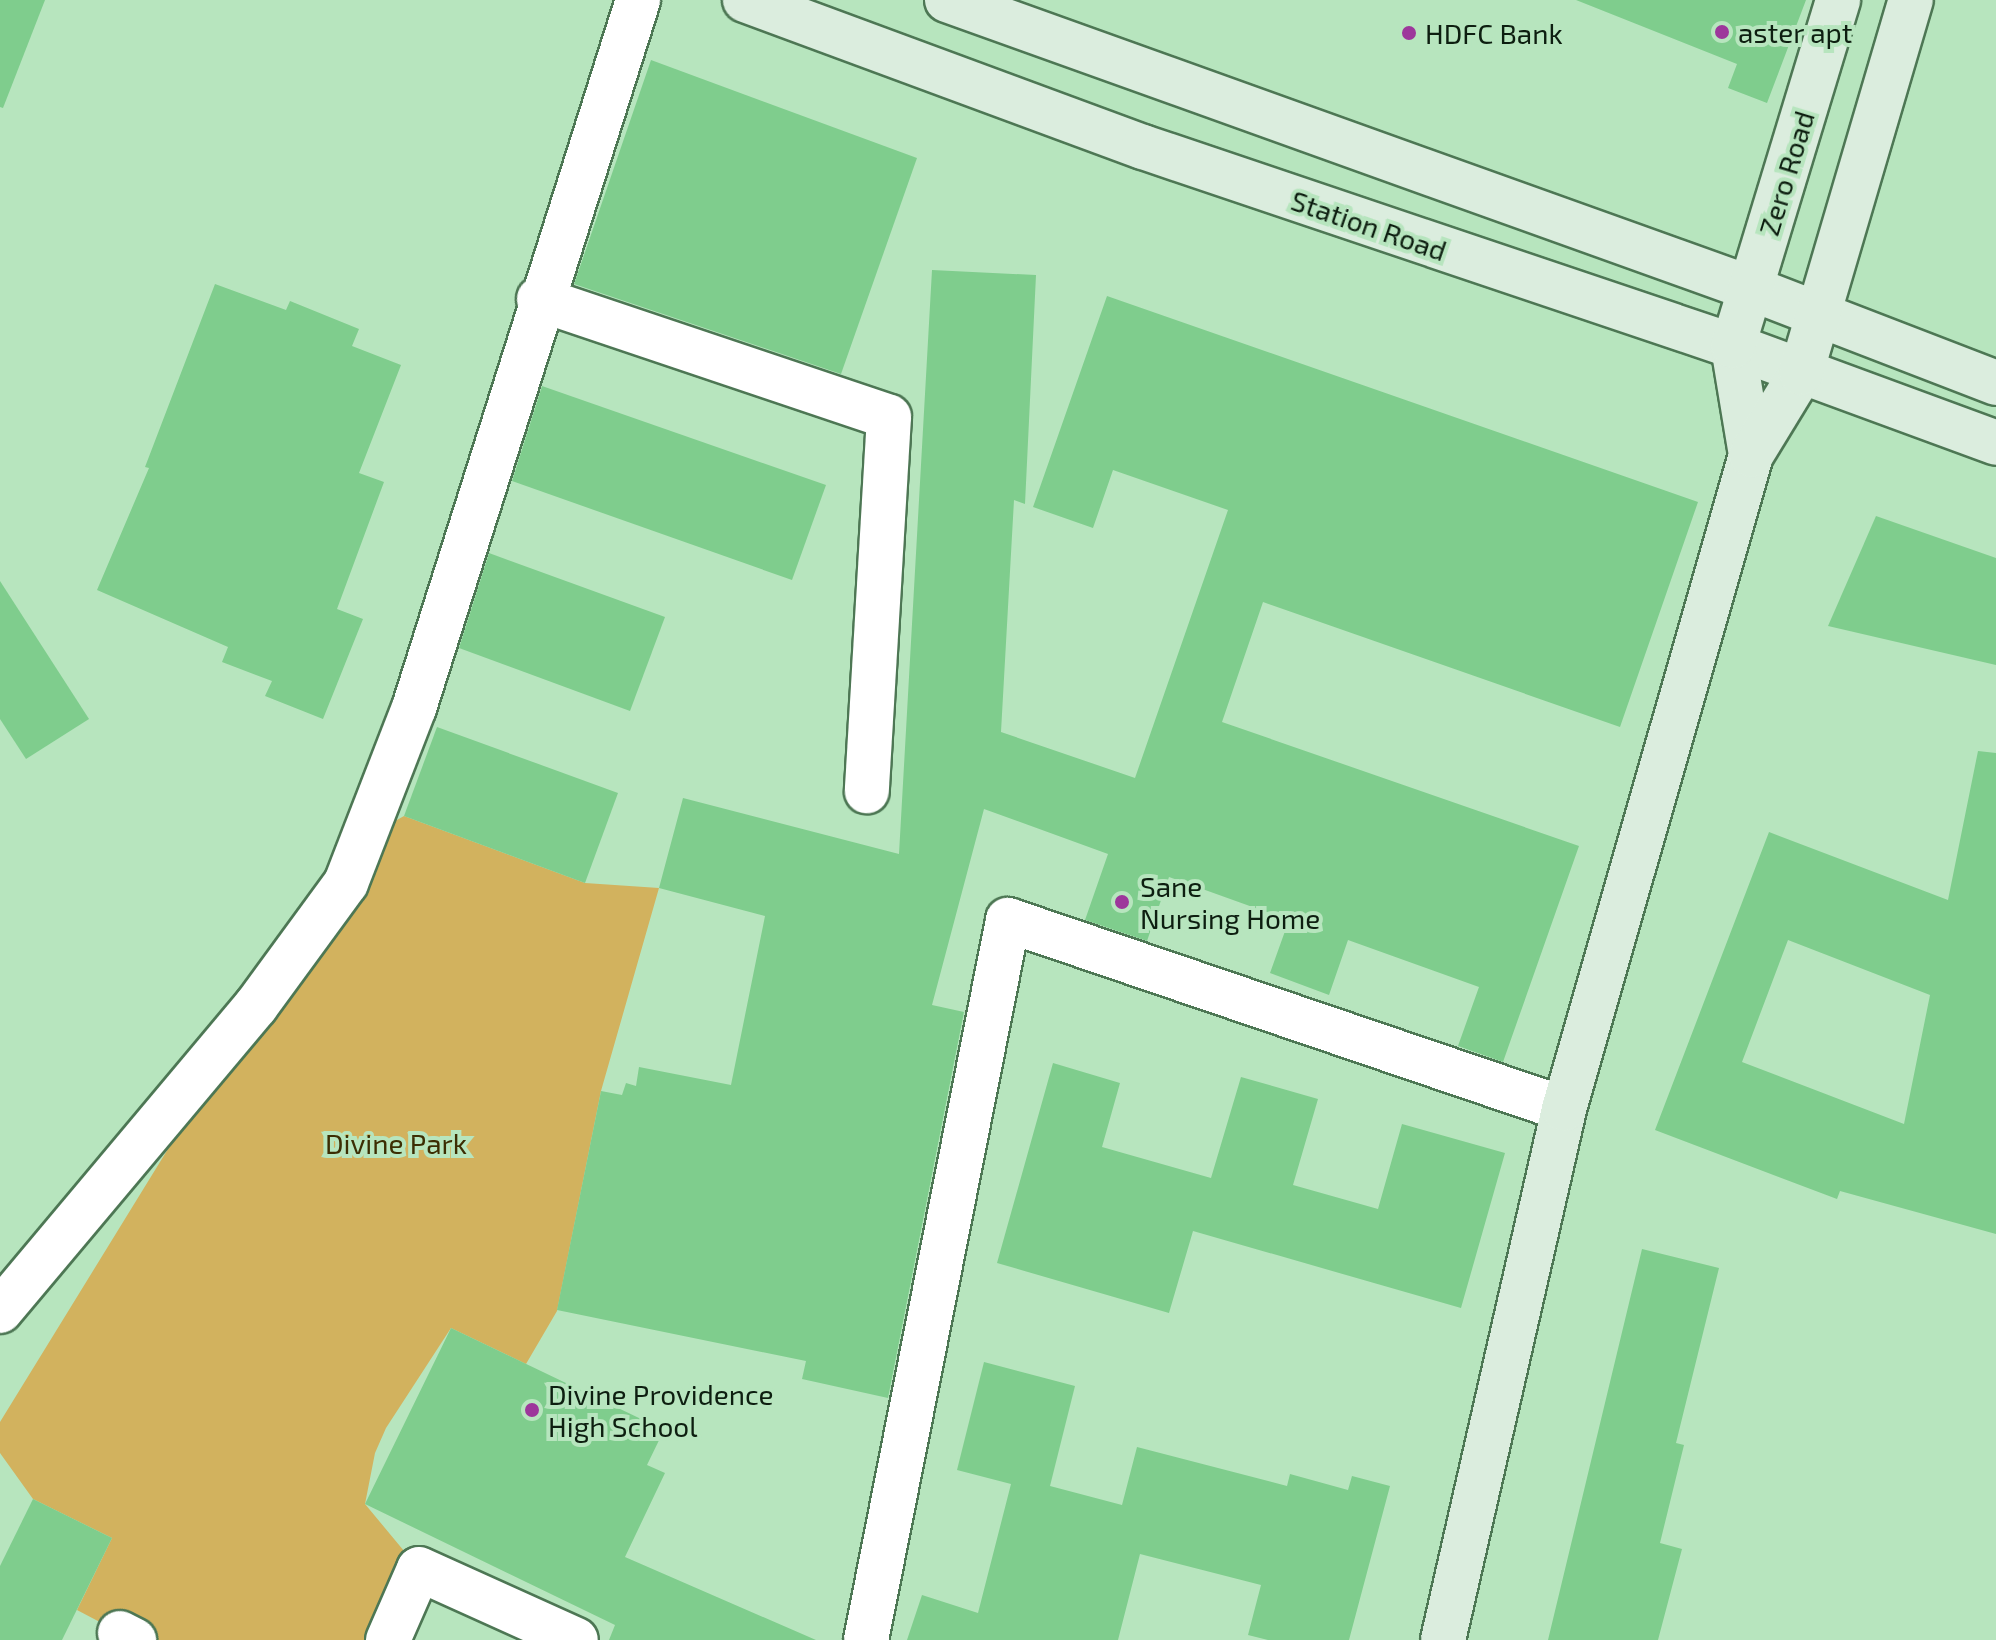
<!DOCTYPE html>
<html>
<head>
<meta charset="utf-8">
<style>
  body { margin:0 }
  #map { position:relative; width:1996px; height:1640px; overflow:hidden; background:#b7e5be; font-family:"Exo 2",sans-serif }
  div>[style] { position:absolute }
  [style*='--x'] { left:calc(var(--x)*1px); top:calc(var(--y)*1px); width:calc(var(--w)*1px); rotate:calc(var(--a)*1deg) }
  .green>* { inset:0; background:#d2b25e }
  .building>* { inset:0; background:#7fcd8d }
  .roads { filter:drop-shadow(2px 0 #4d7754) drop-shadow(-2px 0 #4d7754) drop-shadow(0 2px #4d7754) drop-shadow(0 -2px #4d7754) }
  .street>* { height:44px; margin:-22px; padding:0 22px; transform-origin:22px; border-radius:22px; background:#fff }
  .secondary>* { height:44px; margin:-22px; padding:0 22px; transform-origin:22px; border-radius:22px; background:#dbedde }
  .dots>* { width:22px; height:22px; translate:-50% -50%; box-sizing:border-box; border:4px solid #b7e5be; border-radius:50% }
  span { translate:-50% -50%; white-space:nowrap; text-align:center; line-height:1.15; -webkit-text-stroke:8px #b7e5be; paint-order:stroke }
  .poi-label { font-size:28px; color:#0d1e10 }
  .left { translate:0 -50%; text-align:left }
  .street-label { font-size:28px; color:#0d1e10 }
  .park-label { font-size:28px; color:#3c2d03 }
</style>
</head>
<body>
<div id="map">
  <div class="green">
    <div style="clip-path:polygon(404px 816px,585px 883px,659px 888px,601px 1091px,557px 1311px,526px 1364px,451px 1328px,386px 1428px,375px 1453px,365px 1504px,419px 1569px,388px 1640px,134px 1640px,77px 1610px,112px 1538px,33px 1499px,0 1453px,0 1422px,256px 1006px,368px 836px)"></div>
  </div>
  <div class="building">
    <div style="clip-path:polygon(0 0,45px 0,3px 108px,0 107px)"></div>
    <div style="clip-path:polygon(1576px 0,1806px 0,1767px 103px,1728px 88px,1737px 64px)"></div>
    <div style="clip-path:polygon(651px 60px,917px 158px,841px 374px,574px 284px)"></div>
    <div style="clip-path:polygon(932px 270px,1036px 275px,1025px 504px,1014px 500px,1001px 732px,1135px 778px,1228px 510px,1113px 470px,1093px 528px,1033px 507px,1107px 296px,1698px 502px,1620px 727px,1263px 602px,1222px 722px,1579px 846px,1503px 1062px,1458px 1046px,1479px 987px,1348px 940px,1329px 995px,1270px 973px,1289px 920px,1169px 877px,1147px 941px,1085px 920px,1108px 854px,984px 809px,932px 1005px,964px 1012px,888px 1398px,802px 1379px,806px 1361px,557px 1310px,601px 1091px,622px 1095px,626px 1083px,636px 1086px,639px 1067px,731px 1085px,765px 916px,659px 888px,683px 798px,899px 854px)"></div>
    <div style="clip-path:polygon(215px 284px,286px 310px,290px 301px,359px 329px,352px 346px,401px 365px,359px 473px,384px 482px,337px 609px,363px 619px,323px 719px,265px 696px,272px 681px,222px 662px,228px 647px,97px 590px,149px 468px,145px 467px)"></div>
    <div style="clip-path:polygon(542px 386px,826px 485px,792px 580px,512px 481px)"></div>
    <div style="clip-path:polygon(1876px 516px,1996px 558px,1996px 665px,1828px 626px)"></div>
    <div style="clip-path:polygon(489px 553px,665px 617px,630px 711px,459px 648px)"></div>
    <div style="clip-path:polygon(0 581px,89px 719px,26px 759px,0 719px)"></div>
    <div style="clip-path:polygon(437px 727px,618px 793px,585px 883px,404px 816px)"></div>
    <div style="clip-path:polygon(evenodd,1978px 751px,1996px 753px,1996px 1234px,1840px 1191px,1837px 1199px,1655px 1130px,1769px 832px,1948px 900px,1978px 751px,1788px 940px,1930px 995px,1904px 1124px,1742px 1062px,1788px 940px)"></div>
    <div style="clip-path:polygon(1053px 1063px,1120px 1083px,1102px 1147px,1211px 1178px,1241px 1077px,1318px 1099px,1293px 1185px,1378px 1209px,1402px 1124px,1505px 1153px,1461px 1308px,1193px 1231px,1169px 1313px,997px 1263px)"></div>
    <div style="clip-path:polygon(1642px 1249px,1719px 1268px,1676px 1443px,1684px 1445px,1660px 1543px,1682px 1549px,1658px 1640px,1548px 1640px)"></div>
    <div style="clip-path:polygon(451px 1328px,664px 1430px,647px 1465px,665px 1473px,625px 1557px,816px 1640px,609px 1640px,615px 1625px,365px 1504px)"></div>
    <div style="clip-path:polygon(984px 1362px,1075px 1386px,1050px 1486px,1122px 1505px,1137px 1447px,1287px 1486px,1290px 1474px,1348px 1490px,1352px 1476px,1390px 1486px,1349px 1640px,1268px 1640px,1248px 1635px,1261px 1585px,1140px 1554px,1118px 1640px,907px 1640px,922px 1595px,978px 1613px,1011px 1484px,957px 1470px)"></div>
    <div style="clip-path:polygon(33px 1499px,112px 1538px,62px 1640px,0 1640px,0 1566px)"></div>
  </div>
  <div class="roads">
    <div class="street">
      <div style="--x:539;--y:299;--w:369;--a:18.6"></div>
      <div style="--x:889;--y:417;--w:375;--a:93.4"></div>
      <div style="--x:0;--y:1311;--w:398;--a:-50"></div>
      <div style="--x:256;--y:1006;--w:152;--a:-53.8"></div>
      <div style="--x:346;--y:883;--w:188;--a:-68.8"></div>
      <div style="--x:414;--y:708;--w:743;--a:-72.44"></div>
      <div style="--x:120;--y:1633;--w:16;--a:27"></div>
      <div style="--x:388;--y:1640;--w:77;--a:-66.4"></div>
      <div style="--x:419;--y:1569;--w:172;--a:24.3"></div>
      <div style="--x:866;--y:1640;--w:734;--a:-78.84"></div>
      <div style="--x:1008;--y:920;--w:587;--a:18.77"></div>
    </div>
    <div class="secondary">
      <div style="--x:745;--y:0;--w:424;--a:20.3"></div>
      <div style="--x:1143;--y:147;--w:623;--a:18.64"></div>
      <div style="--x:1733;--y:346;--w:280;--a:20.2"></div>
      <div style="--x:947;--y:0;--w:853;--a:19.73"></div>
      <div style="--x:1750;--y:288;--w:264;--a:21.1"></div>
      <div style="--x:1751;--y:455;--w:110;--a:-99.4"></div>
      <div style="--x:1733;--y:346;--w:362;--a:-73.1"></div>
      <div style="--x:1443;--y:1640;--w:545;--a:-77.16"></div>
      <div style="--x:1564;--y:1109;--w:680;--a:-74.04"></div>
      <div style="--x:1751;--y:455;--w:96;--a:-58.6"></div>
      <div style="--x:1801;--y:373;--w:389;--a:-73.6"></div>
    </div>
  </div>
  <div class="dots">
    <div style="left:1722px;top:32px;background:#9d379b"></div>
    <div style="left:1409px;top:33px;background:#9d379b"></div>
    <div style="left:1122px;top:902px;background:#9d379b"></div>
    <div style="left:532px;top:1410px;background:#9d379b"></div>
  </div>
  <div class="poi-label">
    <span class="left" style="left:1738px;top:32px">aster apt</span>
    <span class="left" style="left:1425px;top:33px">HDFC Bank</span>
    <span class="left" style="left:1140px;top:902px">Sane<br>Nursing Home</span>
    <span class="left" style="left:548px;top:1410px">Divine Providence<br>High School</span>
  </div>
  <div class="street-label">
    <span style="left:1786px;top:173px;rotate:-73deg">Zero Road</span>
    <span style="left:1369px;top:225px;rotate:19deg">Station Road</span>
  </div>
  <div class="park-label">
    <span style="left:396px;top:1143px">Divine Park</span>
  </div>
</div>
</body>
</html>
